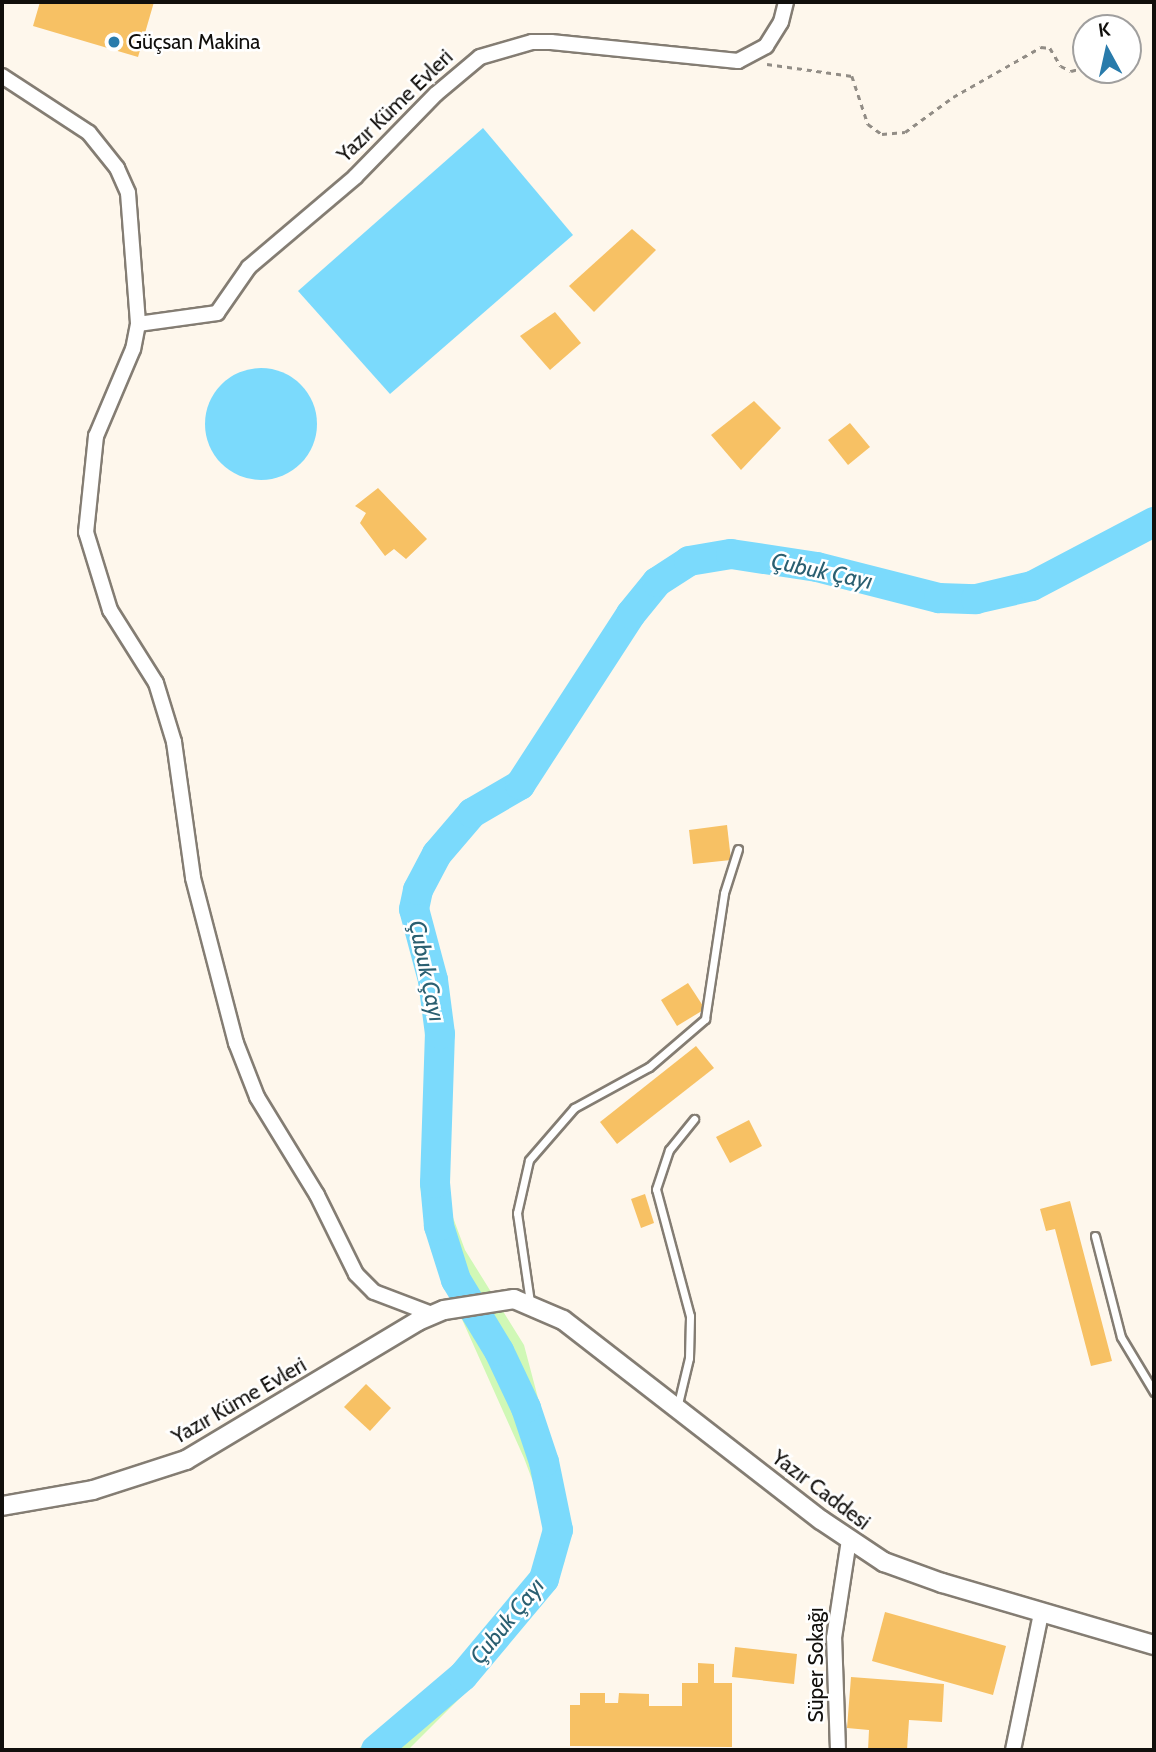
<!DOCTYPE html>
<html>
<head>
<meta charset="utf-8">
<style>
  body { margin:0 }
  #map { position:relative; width:1156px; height:1752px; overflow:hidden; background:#fef7ec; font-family:Cabin,sans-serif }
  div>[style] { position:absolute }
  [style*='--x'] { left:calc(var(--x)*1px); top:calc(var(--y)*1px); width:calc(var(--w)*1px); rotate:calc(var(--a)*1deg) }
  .green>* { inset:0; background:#d0f8b6 }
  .water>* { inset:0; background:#7bdafc }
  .round { border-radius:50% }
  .river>* { height:30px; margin:-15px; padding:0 15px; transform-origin:15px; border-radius:15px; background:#7bdafc }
  .building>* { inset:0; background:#f7c164 }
  .path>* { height:2.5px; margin-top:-1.25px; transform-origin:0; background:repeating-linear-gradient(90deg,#928d86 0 5px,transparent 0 10px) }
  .roads { filter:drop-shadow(2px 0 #847d73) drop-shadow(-2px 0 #847d73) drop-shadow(0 2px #847d73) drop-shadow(0 -2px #847d73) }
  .service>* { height:7px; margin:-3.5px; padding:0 3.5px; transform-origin:3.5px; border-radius:3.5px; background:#fff }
  .minor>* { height:14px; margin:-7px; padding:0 7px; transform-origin:7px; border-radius:7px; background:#fff }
  .tertiary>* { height:18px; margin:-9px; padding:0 9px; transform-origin:9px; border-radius:9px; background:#fff }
  .dots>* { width:19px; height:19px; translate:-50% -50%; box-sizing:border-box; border:4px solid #fff; border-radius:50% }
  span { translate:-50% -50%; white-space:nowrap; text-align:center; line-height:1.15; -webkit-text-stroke:5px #fff; paint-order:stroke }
  .poi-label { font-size:21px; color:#110f0c }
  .left { translate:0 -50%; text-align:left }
  .street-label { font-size:21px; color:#110f0c }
  .water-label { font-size:23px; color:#2a5f71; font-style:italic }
  .frame { position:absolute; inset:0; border:4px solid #110f0c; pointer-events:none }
  .north { position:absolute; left:1072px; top:14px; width:70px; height:70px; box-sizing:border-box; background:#fff; border:2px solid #a09f9e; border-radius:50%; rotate:352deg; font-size:19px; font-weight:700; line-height:28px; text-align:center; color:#110f0c }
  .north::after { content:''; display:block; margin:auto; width:24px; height:32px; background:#297bab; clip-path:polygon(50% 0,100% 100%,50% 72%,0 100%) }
</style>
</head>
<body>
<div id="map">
  <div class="green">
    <div style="clip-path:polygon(420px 1186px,451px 1193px,451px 1212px,465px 1250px,524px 1345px,571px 1523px,564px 1563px,546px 1598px,479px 1679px,408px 1750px,357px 1750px,449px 1676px,507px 1613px,538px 1572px,548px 1538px,542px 1506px,524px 1458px,431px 1250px)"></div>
  </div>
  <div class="water">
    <div style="clip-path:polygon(483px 128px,573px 235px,390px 394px,298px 291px)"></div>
    <div class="round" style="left:205px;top:368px;width:112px;height:112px"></div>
  </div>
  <div class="river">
    <div style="--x:376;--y:1750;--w:114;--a:-40.4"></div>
    <div style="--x:463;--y:1676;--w:126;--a:-50.1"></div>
    <div style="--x:544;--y:1579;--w:51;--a:-74.1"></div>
    <div style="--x:558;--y:1530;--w:69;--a:-101.6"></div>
    <div style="--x:544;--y:1462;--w:57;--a:-108.4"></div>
    <div style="--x:526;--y:1408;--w:63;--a:-115.3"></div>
    <div style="--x:499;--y:1351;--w:83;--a:-121.2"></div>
    <div style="--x:456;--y:1280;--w:57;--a:-107.5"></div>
    <div style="--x:439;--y:1226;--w:43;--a:-95.3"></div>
    <div style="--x:435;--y:1183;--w:149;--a:-88.1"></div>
    <div style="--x:440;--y:1034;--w:54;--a:-97.4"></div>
    <div style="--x:433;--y:980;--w:73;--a:-105"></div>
    <div style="--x:414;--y:909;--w:19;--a:-78"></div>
    <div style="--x:418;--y:890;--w:41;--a:-62.2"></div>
    <div style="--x:437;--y:854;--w:54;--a:-49.5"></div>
    <div style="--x:472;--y:813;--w:56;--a:-30.3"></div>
    <div style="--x:520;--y:785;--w:204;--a:-57"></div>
    <div style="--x:631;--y:614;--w:41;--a:-50.9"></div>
    <div style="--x:657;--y:582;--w:38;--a:-33"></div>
    <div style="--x:689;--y:561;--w:43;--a:-9.5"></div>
    <div style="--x:731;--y:554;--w:87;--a:8.6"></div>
    <div style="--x:817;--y:567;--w:126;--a:14.3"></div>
    <div style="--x:939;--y:598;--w:37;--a:2"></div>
    <div style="--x:976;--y:599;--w:57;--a:-13.1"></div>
    <div style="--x:1032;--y:586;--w:138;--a:-27.7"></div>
  </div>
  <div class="building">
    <div style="clip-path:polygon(40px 2px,154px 2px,138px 57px,33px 26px)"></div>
    <div style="clip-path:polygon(632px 229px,656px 250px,594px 312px,569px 286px)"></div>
    <div style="clip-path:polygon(555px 312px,581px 343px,550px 370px,520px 336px)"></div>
    <div style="clip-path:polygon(754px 401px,781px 428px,741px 470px,711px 435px)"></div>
    <div style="clip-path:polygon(850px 423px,870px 447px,848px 465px,828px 440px)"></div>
    <div style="clip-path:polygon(378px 488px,427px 539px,406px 559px,394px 549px,385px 556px,360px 523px,366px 513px,355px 506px)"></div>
    <div style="clip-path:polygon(727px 825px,731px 860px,693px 864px,689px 830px)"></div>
    <div style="clip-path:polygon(688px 983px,705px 1009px,677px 1026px,661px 1000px)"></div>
    <div style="clip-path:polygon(696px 1046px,714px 1068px,617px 1144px,600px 1122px)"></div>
    <div style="clip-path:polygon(749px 1120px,762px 1146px,730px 1163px,716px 1137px)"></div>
    <div style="clip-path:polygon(645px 1194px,654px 1223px,641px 1228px,631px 1199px)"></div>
    <div style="clip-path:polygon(1070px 1201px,1112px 1361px,1091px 1366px,1055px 1229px,1046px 1231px,1040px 1209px)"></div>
    <div style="clip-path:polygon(366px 1384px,391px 1408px,370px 1431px,344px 1407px)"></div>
    <div style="clip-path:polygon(885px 1612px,1006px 1646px,993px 1695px,872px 1661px)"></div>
    <div style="clip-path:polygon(735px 1647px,797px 1654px,794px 1684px,732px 1677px)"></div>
    <div style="clip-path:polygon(698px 1663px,714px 1664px,714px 1683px,732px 1683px,732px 1747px,570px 1746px,570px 1705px,580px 1705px,580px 1693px,605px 1693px,605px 1703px,618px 1703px,619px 1693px,649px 1694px,649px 1706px,682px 1706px,682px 1683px,698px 1683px)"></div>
    <div style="clip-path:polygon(851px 1677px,944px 1684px,942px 1722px,909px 1720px,907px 1750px,868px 1750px,869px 1730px,847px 1728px)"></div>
  </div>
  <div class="path">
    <div style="--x:767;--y:64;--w:86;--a:8"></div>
    <div style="--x:852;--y:76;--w:51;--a:71.6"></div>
    <div style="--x:868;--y:124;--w:17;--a:36"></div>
    <div style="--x:882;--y:134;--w:23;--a:-5"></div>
    <div style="--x:905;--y:132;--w:59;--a:-36.1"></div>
    <div style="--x:953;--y:97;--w:101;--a:-29.6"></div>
    <div style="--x:1041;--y:47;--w:9;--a:6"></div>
    <div style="--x:1050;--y:48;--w:21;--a:59"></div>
    <div style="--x:1061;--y:66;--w:11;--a:27"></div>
    <div style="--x:1071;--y:71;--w:16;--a:-15"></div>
    <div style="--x:1126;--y:70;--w:1;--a:0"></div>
  </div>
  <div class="roads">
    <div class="service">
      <div style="--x:1095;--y:1236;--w:104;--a:75.6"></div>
      <div style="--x:1121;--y:1337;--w:64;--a:59"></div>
      <div style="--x:530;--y:1302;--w:90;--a:-98.3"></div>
      <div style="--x:517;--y:1213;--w:54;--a:-77.2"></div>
      <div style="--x:529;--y:1160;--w:69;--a:-49.1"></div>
      <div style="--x:574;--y:1108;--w:85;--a:-28.7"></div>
      <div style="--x:649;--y:1067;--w:74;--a:-40.6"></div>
      <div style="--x:705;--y:1019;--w:127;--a:-81.4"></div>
      <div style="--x:724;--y:893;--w:46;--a:-72.3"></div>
      <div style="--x:677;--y:1408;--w:51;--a:-76.5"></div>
      <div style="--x:689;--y:1358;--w:42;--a:-88.6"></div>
      <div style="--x:690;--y:1316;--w:131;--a:-105"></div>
      <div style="--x:656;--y:1189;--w:41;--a:-71.6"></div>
      <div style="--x:669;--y:1150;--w:40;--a:-51"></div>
    </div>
    <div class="minor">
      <div style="--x:2;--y:76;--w:104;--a:33.2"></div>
      <div style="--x:89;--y:133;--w:45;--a:51.3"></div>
      <div style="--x:117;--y:168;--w:27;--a:66"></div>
      <div style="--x:128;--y:193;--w:131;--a:85.6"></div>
      <div style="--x:138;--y:324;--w:25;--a:101"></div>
      <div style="--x:133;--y:349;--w:95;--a:113"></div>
      <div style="--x:96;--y:436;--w:97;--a:95.9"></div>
      <div style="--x:86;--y:532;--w:82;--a:72.9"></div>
      <div style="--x:110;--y:610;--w:86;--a:57.8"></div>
      <div style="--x:156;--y:683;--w:62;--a:73"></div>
      <div style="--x:174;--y:742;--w:137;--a:82"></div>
      <div style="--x:193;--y:878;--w:171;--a:75.4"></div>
      <div style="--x:236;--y:1043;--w:58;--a:68.7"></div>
      <div style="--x:257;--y:1097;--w:115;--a:58.5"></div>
      <div style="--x:317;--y:1195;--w:88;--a:63.7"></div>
      <div style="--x:356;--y:1274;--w:25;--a:45"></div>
      <div style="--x:374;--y:1292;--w:62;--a:20.8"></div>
      <div style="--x:138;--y:324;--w:80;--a:-7.9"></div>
      <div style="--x:217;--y:313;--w:56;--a:-55.2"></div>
      <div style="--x:249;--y:267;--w:139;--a:-40.3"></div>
      <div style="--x:355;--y:177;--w:116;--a:-45.7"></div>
      <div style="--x:436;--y:94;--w:57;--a:-40.1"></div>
      <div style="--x:480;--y:57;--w:54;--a:-16.1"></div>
      <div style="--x:532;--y:42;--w:19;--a:0"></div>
      <div style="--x:551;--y:42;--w:188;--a:5.8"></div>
      <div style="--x:738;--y:61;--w:32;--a:-28"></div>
      <div style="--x:766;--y:46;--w:28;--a:-58"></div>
      <div style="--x:781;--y:22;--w:21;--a:-76"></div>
      <div style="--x:838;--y:1750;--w:112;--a:-92"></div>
      <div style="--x:834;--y:1638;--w:99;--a:-81.3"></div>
      <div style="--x:1013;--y:1750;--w:140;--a:-78.4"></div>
    </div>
    <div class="tertiary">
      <div style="--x:2;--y:1506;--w:92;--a:-10"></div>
      <div style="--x:93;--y:1490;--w:98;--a:-17.9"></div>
      <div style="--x:186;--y:1460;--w:270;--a:-30.9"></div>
      <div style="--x:418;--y:1321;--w:28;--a:-23"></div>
      <div style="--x:444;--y:1310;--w:71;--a:-8.9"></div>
      <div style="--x:514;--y:1299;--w:53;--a:23.2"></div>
      <div style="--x:563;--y:1320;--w:326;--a:37.8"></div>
      <div style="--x:821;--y:1520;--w:76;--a:33.7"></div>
      <div style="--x:884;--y:1562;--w:62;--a:19.9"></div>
      <div style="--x:942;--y:1583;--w:221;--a:16.3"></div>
    </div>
  </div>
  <div class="dots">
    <div style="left:114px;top:42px;background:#297bab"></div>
  </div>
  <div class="poi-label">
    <span class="left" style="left:128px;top:42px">Güçsan Makina</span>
  </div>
  <div class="street-label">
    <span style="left:395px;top:106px;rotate:-44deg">Yazır Küme Evleri</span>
    <span style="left:239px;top:1401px;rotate:-30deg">Yazır Küme Evleri</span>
    <span style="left:821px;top:1490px;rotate:37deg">Yazır Caddesi</span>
    <span style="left:816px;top:1665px;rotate:-90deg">Süper Sokağı</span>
  </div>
  <div class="water-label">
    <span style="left:822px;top:571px;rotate:12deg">Çubuk Çayı</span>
    <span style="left:427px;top:971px;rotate:78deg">Çubuk Çayı</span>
    <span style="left:507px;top:1621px;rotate:-51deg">Çubuk Çayı</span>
  </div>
  <div class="frame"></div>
  <div class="north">K</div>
</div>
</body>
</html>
